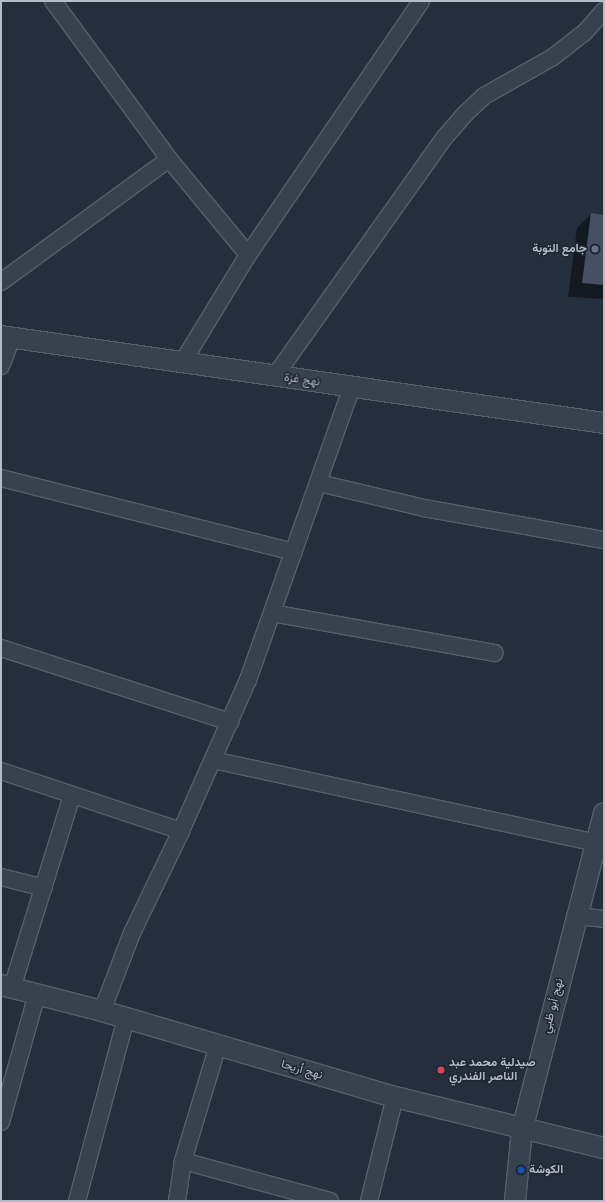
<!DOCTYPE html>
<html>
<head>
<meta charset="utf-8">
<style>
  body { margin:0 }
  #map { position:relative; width:605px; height:1202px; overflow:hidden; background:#242f3e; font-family:"Space Grotesk",Vazirmatn,sans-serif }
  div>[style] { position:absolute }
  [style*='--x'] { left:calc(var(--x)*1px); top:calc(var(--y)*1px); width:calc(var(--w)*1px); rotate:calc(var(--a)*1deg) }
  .shadow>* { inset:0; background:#0007 }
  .building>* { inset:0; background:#455162 }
  .roads { filter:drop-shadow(1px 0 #565f6c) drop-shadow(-1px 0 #565f6c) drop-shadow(0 1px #565f6c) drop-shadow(0 -1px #565f6c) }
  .minor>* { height:16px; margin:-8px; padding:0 8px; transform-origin:8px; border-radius:8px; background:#38414e }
  .tertiary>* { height:20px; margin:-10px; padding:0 10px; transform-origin:10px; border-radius:10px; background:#38414e }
  .dots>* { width:11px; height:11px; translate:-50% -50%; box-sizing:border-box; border:2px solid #1d2633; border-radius:50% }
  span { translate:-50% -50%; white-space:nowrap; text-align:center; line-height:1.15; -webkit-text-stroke:3px #1d2633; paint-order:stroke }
  .poi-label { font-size:12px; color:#b4bcc9; font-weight:700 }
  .right { translate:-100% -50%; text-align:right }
  .left { translate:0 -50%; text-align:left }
  .street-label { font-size:12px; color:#b4bcc9 }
  .frame { position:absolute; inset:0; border:2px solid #b4bcc9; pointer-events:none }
</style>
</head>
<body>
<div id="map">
  <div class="shadow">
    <div style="clip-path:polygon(591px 214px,604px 216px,604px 299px,568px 297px,577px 228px)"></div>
  </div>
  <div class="building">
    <div style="clip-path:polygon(591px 213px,604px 215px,604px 285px,582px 283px)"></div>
  </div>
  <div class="roads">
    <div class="minor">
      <div style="--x:53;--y:1;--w:196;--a:53.7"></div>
      <div style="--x:169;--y:159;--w:124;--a:50.5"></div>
      <div style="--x:1;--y:282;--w:208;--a:-36.2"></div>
      <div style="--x:182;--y:363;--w:127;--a:-58.6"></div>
      <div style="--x:248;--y:255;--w:307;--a:-55.7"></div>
      <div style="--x:1;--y:366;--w:30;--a:-69"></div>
      <div style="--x:275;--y:376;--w:293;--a:-54.6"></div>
      <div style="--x:445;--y:137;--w:32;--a:-49"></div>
      <div style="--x:466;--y:113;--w:25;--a:-43"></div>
      <div style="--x:484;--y:96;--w:79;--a:-29.5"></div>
      <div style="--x:553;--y:57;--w:39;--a:-38"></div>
      <div style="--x:584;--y:33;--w:30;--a:-48"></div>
      <div style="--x:1;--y:478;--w:302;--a:14.2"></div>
      <div style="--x:319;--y:483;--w:108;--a:13.4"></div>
      <div style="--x:424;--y:508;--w:183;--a:10.1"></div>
      <div style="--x:272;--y:613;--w:226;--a:10.2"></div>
      <div style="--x:1;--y:648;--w:241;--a:17.9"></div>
      <div style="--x:213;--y:760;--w:392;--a:12.2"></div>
      <div style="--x:1;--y:771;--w:190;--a:18.4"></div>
      <div style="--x:1;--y:877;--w:44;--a:14.3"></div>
      <div style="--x:576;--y:916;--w:28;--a:6"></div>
      <div style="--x:12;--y:988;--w:202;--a:-72.7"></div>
      <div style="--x:102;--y:1011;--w:84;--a:-69"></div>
      <div style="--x:132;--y:933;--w:113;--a:-64.3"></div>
      <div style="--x:181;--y:831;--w:165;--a:-66.1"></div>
      <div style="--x:248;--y:680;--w:311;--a:-70.5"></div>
      <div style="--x:1;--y:1122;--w:133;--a:-74.3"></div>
      <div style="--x:183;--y:1161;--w:121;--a:-73.2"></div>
      <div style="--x:77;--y:1201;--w:189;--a:-75"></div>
      <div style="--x:177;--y:1201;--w:40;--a:-81.5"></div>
      <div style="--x:183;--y:1161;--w:152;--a:15.2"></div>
      <div style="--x:369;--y:1201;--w:107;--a:-76"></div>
    </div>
    <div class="tertiary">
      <div style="--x:1;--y:336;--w:609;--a:8.21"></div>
      <div style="--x:1;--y:985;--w:104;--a:14.4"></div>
      <div style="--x:102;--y:1011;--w:305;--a:16.4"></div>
      <div style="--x:395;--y:1097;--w:215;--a:13.7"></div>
      <div style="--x:515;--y:1201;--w:71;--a:-84.4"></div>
      <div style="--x:522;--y:1130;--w:327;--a:-75.5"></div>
    </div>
  </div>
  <div class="dots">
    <div style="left:595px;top:249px;background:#6b7280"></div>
    <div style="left:441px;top:1070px;background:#e0444e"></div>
    <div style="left:521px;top:1170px;background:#1a4fb4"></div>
  </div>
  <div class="poi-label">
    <span class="right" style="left:587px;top:249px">جامع التوبة</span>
    <span class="left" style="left:449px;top:1070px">صيدلية محمد عبد<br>الناصر الفندري</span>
    <span class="left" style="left:529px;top:1170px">الكوشة</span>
  </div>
  <div class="street-label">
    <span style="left:302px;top:380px;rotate:8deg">نهج غزة</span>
    <span style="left:553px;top:1006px;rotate:-76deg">نهج أبو ظبي</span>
    <span style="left:302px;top:1070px;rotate:16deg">نهج أريحا</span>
  </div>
  <div class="frame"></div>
</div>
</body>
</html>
